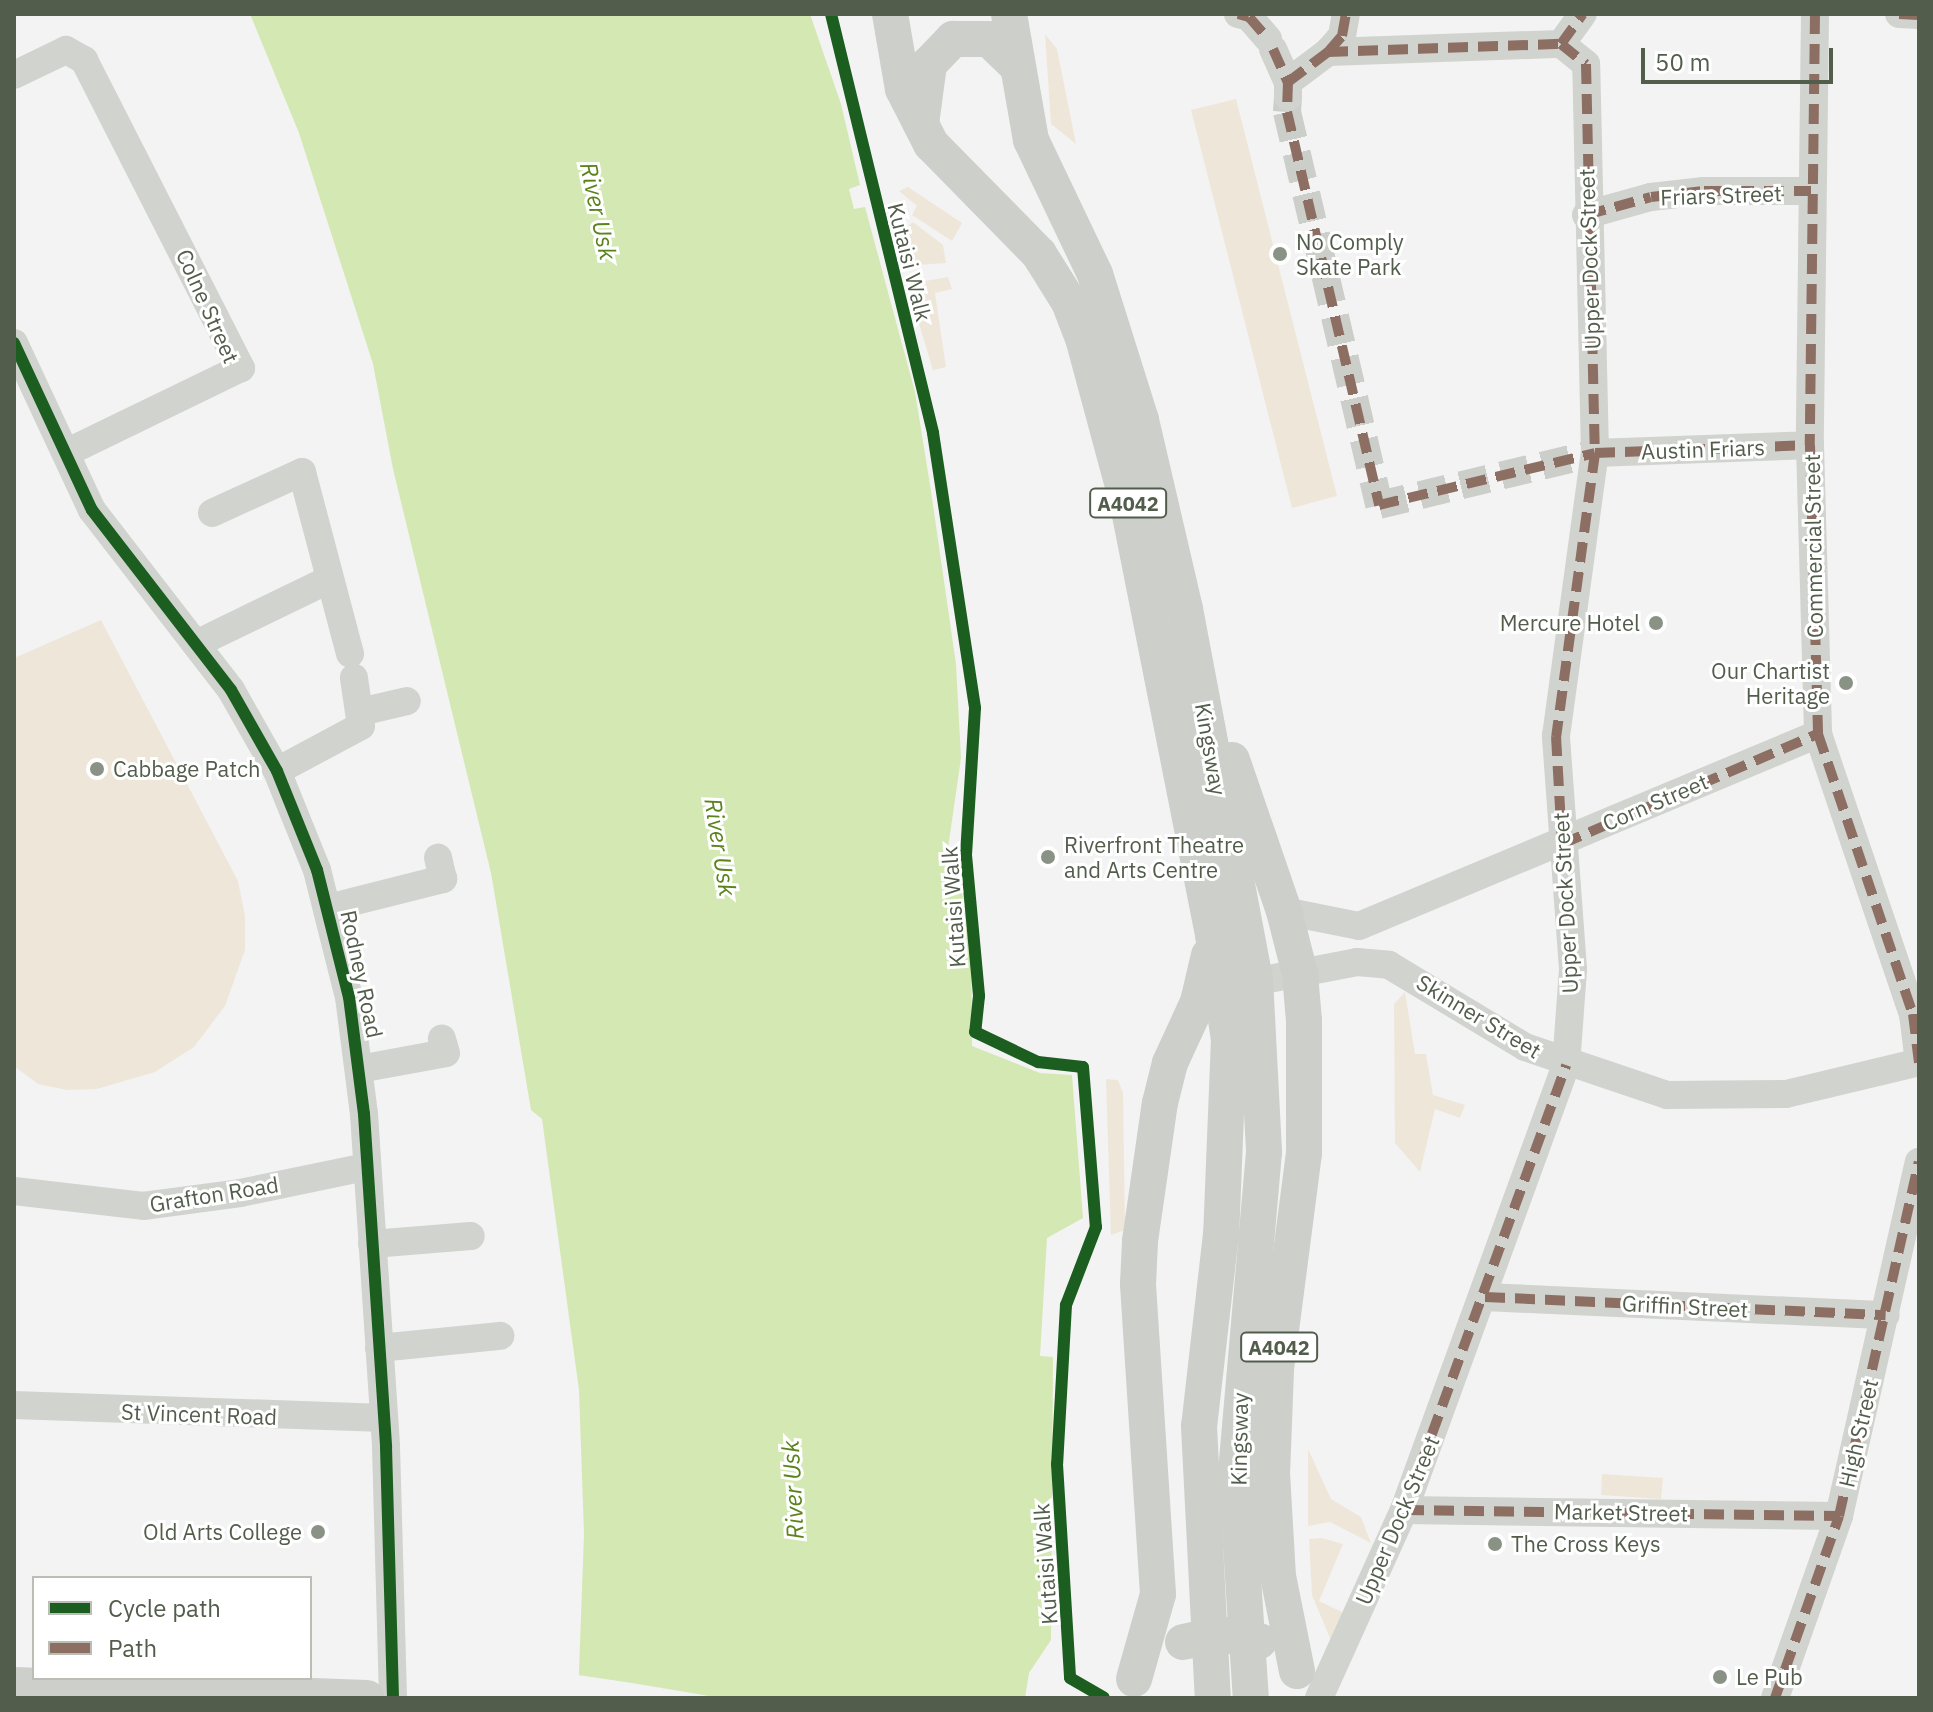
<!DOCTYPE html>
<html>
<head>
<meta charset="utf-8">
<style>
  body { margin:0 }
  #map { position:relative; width:1933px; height:1712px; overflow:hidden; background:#f3f3f3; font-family:"IBM Plex Sans",sans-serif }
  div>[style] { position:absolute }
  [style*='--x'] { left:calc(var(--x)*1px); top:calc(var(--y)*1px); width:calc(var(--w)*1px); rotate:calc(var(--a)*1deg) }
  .green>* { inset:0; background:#efe6da }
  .water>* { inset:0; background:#d4e8b4 }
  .pier>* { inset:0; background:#f3f3f3 }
  .minor-tunnel>* { height:28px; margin-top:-14px; transform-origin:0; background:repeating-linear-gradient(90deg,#cbcec9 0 28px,transparent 0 42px) }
  .minor>* { height:28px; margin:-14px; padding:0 14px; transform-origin:14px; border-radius:14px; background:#d0d3ce }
  .major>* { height:36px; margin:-18px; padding:0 18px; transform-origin:18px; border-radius:18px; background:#cdcfcb }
  .major-bridge>* { height:36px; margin:-18px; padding:0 18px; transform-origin:18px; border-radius:18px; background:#cdcfcb }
  .quiet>* { height:10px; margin-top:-5px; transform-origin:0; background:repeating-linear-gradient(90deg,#8d6e63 0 20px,transparent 0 30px) }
  .cycleway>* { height:12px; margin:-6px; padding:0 6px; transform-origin:6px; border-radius:6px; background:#1b5e20 }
  .dots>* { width:22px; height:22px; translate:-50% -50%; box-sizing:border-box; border:4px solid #fff; border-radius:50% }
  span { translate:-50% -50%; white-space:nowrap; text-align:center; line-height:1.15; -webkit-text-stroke:6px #fff; paint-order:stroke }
  .shield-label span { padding:2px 6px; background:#fff; border:2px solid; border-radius:6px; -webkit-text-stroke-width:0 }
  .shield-label { font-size:20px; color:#525d4c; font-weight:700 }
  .street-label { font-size:22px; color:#525d4c }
  .poi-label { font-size:22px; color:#525d4c }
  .left { translate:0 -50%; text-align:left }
  .right { translate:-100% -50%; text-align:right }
  .water-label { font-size:24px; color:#5b821b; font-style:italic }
  .frame { position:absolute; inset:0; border:16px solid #525d4c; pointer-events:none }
  .legend { position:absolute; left:32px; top:1576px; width:280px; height:104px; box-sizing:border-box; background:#fff; border:2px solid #babeb7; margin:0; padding:10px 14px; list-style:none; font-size:24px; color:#525d4c }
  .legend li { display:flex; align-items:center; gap:16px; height:40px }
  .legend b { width:40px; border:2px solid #babeb7 }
  .scale { position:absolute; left:1641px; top:48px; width:192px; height:36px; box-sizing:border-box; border:4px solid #525d4c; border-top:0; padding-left:10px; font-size:24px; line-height:28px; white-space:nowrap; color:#525d4c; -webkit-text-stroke:6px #fff; paint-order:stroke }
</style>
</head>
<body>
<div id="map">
  <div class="green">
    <div style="clip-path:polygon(1045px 34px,1057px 49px,1076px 144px,1051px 124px)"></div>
    <div style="clip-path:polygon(1236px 99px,1337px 496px,1292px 508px,1191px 110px)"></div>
    <div style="clip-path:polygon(908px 187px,962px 223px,952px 241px,912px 215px,917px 206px,899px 191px)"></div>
    <div style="clip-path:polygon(913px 222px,943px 245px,946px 263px,900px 266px,893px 238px)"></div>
    <div style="clip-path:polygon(948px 277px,952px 289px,935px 293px,946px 367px,933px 370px,910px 294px,914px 283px)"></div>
    <div style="clip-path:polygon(101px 620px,238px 881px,245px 916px,245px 950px,225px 1006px,194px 1047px,155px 1072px,97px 1089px,67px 1090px,38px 1084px,14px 1066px,14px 658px)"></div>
    <div style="clip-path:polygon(1405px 992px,1415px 1054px,1426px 1054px,1433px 1095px,1465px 1105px,1460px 1118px,1435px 1109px,1420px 1172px,1395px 1143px,1394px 1004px)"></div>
    <div style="clip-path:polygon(1106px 1079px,1118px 1080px,1123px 1093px,1125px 1230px,1111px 1235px)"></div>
    <div style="clip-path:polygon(1308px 1449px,1331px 1499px,1361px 1517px,1371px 1543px,1330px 1522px,1308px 1526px)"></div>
    <div style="clip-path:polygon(1602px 1474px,1663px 1478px,1661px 1499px,1601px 1495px)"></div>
    <div style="clip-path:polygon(1322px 1538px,1343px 1544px,1319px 1601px,1344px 1613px,1332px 1643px,1312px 1595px,1309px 1539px)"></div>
  </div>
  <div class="water">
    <div style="clip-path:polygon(250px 14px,810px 14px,841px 104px,860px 185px,849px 189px,854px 209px,865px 207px,915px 392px,931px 491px,956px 664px,961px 758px,947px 855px,957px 864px,957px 882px,971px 916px,972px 1046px,1040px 1073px,1072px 1075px,1083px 1218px,1047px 1238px,1040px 1356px,1053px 1357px,1051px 1640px,1029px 1673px,1025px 1698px,578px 1698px,584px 1534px,579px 1390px,542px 1119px,531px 1110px,491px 873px,393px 469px,373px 364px,299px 133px)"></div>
  </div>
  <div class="pier">
    <div style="clip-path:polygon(578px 1675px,632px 1683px,721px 1698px,574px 1698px)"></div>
  </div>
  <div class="minor-tunnel">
    <div style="--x:1288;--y:97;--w:15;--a:94"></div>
    <div style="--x:1287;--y:112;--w:404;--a:76.8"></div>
    <div style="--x:1379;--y:505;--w:222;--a:-13.5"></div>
  </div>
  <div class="minor">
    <div style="--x:1238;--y:14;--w:11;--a:15"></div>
    <div style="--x:1249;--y:17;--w:29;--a:49"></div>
    <div style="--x:1815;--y:14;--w:431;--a:90.7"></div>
    <div style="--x:1810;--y:445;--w:289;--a:88.4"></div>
    <div style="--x:1818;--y:734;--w:296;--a:71.3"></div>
    <div style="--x:1913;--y:1014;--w:49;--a:83"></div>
    <div style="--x:1899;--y:14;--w:20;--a:3"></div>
    <div style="--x:1273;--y:49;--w:36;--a:66"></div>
    <div style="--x:1288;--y:82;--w:15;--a:90"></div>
    <div style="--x:1328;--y:52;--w:21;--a:-49"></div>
    <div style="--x:1342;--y:36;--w:22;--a:-80"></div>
    <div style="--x:14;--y:75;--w:58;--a:-25.7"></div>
    <div style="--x:66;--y:50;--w:21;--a:29"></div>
    <div style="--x:84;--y:60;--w:346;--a:63"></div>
    <div style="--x:241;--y:368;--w:195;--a:154.1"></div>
    <div style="--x:1288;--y:82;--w:50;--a:-36.9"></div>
    <div style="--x:1328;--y:52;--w:233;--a:-2"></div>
    <div style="--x:1561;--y:44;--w:37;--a:-54"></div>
    <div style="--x:1586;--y:215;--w:67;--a:-15.5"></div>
    <div style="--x:1651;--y:197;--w:53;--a:-6.5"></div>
    <div style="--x:1704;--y:191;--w:107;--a:0"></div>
    <div style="--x:14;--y:343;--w:184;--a:65"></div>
    <div style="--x:92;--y:510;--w:227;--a:52.3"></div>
    <div style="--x:231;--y:690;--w:93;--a:60.4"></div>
    <div style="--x:277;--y:771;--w:107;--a:68"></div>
    <div style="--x:317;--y:870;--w:131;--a:75.9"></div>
    <div style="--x:349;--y:997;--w:118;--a:82.7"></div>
    <div style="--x:364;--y:1114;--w:334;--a:86.2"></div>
    <div style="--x:386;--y:1447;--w:251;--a:88.4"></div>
    <div style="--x:1595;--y:453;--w:215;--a:-2.1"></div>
    <div style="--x:212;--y:513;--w:99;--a:-24.5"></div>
    <div style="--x:302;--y:472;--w:188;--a:75.2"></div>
    <div style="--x:196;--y:644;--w:147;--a:-25.9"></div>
    <div style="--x:360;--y:712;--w:48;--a:-13.2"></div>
    <div style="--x:277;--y:771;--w:95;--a:-28.2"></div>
    <div style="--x:361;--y:726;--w:49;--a:-98.3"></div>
    <div style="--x:328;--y:908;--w:119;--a:-14.2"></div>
    <div style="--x:443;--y:879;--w:22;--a:-103"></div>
    <div style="--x:1284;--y:911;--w:76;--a:11.3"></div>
    <div style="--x:1359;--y:926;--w:498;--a:-22.7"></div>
    <div style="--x:1239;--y:972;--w:31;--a:13"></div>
    <div style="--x:1269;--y:979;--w:90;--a:-10.9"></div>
    <div style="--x:1357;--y:962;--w:32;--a:5"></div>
    <div style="--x:1389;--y:965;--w:159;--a:31.1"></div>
    <div style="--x:1525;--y:1047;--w:150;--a:18.7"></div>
    <div style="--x:1667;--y:1095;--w:119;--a:-0.5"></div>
    <div style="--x:1786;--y:1094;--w:137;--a:-13.5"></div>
    <div style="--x:359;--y:1069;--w:88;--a:-10.4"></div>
    <div style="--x:446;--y:1053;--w:15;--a:-106"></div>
    <div style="--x:14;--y:1191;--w:130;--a:6.6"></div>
    <div style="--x:143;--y:1206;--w:98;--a:-7.6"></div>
    <div style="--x:240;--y:1193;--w:129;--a:-11.7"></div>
    <div style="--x:372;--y:1244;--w:99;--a:-4.6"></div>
    <div style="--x:1485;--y:1297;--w:401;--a:2.6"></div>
    <div style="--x:379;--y:1348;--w:122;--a:-5.7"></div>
    <div style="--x:14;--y:1405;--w:370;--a:2"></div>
    <div style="--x:1404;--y:1510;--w:435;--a:0.8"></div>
    <div style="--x:1319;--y:1698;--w:206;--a:-65.7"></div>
    <div style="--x:1404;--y:1510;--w:474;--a:-70"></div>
    <div style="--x:1566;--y:1065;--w:96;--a:-85.8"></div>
    <div style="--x:1573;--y:969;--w:234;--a:-94.2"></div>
    <div style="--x:1556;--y:736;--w:286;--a:-82.2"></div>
    <div style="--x:1595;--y:453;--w:389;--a:-91.3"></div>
    <div style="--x:1586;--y:64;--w:32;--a:-141"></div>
    <div style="--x:1775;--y:1698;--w:193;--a:-70.6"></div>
    <div style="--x:1839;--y:1516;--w:363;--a:-77.3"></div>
  </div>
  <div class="major">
    <div style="--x:890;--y:14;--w:76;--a:80.2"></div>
    <div style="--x:903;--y:89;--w:62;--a:63"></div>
    <div style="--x:931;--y:144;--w:154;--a:45.5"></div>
    <div style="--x:1039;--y:254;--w:57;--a:58"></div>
    <div style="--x:1069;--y:302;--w:39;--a:69"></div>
    <div style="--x:1083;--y:338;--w:173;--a:74.9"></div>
    <div style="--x:1128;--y:505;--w:438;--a:78.8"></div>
    <div style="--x:1213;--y:935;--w:105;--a:81.3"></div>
    <div style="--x:1229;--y:1039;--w:195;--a:92.3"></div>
    <div style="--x:1221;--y:1234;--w:193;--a:96.5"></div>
    <div style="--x:1199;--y:1426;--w:272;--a:87.1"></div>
    <div style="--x:1009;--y:14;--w:128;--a:80.1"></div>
    <div style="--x:1031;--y:140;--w:148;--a:64.5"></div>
    <div style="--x:1095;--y:274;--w:153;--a:72.5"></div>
    <div style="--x:1141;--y:420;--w:194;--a:76.9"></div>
    <div style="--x:1185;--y:609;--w:377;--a:79.3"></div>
    <div style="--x:1255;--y:979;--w:173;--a:87"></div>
    <div style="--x:1264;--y:1152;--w:318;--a:95"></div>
    <div style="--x:1236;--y:1469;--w:229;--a:86.3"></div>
    <div style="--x:921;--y:124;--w:61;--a:-82.4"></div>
    <div style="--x:929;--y:64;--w:35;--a:-46"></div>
    <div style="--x:953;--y:39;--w:36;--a:0"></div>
    <div style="--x:989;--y:39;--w:37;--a:44"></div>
    <div style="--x:1232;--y:760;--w:160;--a:71"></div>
    <div style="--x:1284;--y:911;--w:65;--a:75.7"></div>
    <div style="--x:1300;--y:974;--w:47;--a:85.1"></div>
    <div style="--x:1304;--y:1021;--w:132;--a:90"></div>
    <div style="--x:1304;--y:1153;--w:219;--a:97.4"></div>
    <div style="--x:1276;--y:1370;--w:103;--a:92.2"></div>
    <div style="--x:1272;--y:1473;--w:103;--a:86.7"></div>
    <div style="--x:1278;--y:1576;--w:97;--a:78.7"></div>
    <div style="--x:1134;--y:1679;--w:88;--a:-74.2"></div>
    <div style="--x:1158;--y:1594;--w:311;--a:-93.7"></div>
    <div style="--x:1138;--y:1284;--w:43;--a:-87.3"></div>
    <div style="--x:1140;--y:1241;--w:139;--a:-81.8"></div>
    <div style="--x:1160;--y:1103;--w:41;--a:-76"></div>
    <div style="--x:1170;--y:1063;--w:67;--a:-65.3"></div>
    <div style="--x:1198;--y:1002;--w:48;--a:-76.8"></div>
    <div style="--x:14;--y:1685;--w:353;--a:2.1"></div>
  </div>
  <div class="major-bridge">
    <div style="--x:1183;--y:1642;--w:38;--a:-12"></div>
    <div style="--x:1220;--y:1634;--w:40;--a:10"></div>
  </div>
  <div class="quiet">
    <div style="--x:1238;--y:14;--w:11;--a:15"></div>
    <div style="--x:1249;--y:17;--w:29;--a:49"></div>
    <div style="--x:1815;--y:14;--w:431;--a:90.7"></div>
    <div style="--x:1810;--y:445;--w:289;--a:88.4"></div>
    <div style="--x:1818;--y:734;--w:296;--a:71.3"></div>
    <div style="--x:1913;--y:1014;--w:49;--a:83"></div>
    <div style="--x:1899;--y:14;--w:20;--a:3"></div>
    <div style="--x:1561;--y:44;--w:32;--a:39"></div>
    <div style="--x:1586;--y:64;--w:389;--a:88.7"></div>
    <div style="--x:1595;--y:453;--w:286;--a:97.8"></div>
    <div style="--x:1556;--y:736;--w:108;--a:86.8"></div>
    <div style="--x:1562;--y:844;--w:279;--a:-23.3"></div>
    <div style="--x:1273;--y:49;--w:36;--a:66"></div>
    <div style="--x:1288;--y:82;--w:30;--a:92"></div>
    <div style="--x:1287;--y:112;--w:404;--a:76.8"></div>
    <div style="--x:1379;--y:505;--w:222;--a:-13.5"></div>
    <div style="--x:1595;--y:453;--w:215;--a:-2.1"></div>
    <div style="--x:1328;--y:52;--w:21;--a:-49"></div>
    <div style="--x:1342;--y:36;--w:22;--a:-80"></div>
    <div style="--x:1288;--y:82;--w:50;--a:-36.9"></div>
    <div style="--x:1328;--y:52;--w:233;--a:-2"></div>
    <div style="--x:1561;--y:44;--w:37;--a:-54"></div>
    <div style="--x:1586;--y:215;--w:67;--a:-15.5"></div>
    <div style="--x:1651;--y:197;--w:53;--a:-6.5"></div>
    <div style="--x:1704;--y:191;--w:107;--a:0"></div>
    <div style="--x:1485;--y:1297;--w:401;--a:2.6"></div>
    <div style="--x:1404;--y:1510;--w:435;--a:0.8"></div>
    <div style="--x:1401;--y:1519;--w:483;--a:-70"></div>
    <div style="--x:1775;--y:1698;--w:193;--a:-70.6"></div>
    <div style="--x:1839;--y:1516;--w:363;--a:-77.3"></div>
  </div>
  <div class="cycleway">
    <div style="--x:831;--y:14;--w:431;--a:76.3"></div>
    <div style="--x:933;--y:433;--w:278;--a:81.3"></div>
    <div style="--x:975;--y:708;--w:147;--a:93.5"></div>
    <div style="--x:966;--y:855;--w:142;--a:84.7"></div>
    <div style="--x:979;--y:996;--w:36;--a:96"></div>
    <div style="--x:975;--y:1032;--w:70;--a:25.5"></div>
    <div style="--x:1038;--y:1062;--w:45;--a:6.3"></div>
    <div style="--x:1083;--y:1067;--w:161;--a:85.4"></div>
    <div style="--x:1096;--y:1227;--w:84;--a:111"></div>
    <div style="--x:1066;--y:1305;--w:159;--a:93.2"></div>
    <div style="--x:1057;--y:1464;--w:214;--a:86.5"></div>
    <div style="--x:1070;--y:1678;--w:39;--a:30"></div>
    <div style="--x:14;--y:343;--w:184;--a:65"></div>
    <div style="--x:92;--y:510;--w:227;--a:52.3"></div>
    <div style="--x:231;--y:690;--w:93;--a:60.4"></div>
    <div style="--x:277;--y:771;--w:107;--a:68"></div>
    <div style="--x:317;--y:870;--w:131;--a:75.9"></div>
    <div style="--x:349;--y:997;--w:118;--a:82.7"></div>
    <div style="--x:364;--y:1114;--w:334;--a:86.2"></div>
    <div style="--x:386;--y:1447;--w:251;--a:88.4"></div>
  </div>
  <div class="dots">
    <div style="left:1280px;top:254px;background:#8a9286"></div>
    <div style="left:1656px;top:623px;background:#8a9286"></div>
    <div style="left:1846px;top:683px;background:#8a9286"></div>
    <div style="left:97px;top:769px;background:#8a9286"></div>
    <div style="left:1048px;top:857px;background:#8a9286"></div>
    <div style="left:318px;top:1532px;background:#8a9286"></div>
    <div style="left:1495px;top:1544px;background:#8a9286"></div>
    <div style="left:1720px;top:1677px;background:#8a9286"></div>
  </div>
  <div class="shield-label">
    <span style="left:1128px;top:503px">A4042</span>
    <span style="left:1279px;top:1347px">A4042</span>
  </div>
  <div class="street-label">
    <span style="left:1721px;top:195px;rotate:-2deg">Friars Street</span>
    <span style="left:1589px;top:259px;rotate:-92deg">Upper Dock Street</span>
    <span style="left:910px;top:262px;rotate:76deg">Kutaisi Walk</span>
    <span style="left:208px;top:306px;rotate:66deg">Colne Street</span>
    <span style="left:1703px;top:449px;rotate:-2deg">Austin Friars</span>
    <span style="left:1813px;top:546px;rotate:-91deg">Commercial Street</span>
    <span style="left:1211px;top:749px;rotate:80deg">Kingsway</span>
    <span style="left:1655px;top:802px;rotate:-23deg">Corn Street</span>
    <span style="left:1565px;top:903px;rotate:-93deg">Upper Dock Street</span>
    <span style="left:953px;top:907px;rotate:-94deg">Kutaisi Walk</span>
    <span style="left:362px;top:974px;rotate:78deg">Rodney Road</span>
    <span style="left:1479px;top:1016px;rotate:31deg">Skinner Street</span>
    <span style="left:214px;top:1194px;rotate:-9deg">Grafton Road</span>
    <span style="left:1685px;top:1306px;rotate:3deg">Griffin Street</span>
    <span style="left:199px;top:1414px;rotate:2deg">St Vincent Road</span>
    <span style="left:1858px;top:1433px;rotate:-77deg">High Street</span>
    <span style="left:1239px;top:1439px;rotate:-89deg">Kingsway</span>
    <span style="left:1621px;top:1512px;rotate:1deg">Market Street</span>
    <span style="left:1397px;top:1520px;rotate:-67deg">Upper Dock Street</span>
    <span style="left:1045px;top:1564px;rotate:-94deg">Kutaisi Walk</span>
  </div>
  <div class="poi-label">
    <span class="left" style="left:1296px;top:254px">No Comply<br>Skate Park</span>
    <span class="right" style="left:1640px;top:623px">Mercure Hotel</span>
    <span class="right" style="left:1830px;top:683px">Our Chartist<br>Heritage</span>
    <span class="left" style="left:113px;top:769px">Cabbage Patch</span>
    <span class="left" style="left:1064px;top:857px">Riverfront Theatre<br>and Arts Centre</span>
    <span class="right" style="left:302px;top:1532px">Old Arts College</span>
    <span class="left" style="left:1511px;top:1544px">The Cross Keys</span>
    <span class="left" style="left:1736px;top:1677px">Le Pub</span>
  </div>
  <div class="water-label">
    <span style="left:598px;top:211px;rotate:78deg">River Usk</span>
    <span style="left:720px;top:847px;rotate:81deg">River Usk</span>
    <span style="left:793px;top:1490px;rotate:-93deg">River Usk</span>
  </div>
  <div class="frame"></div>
  <ul class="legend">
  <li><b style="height:10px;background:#1b5e20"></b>Cycle path</li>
  <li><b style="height:10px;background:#8d6e63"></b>Path</li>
  </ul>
  <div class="scale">50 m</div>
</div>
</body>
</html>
